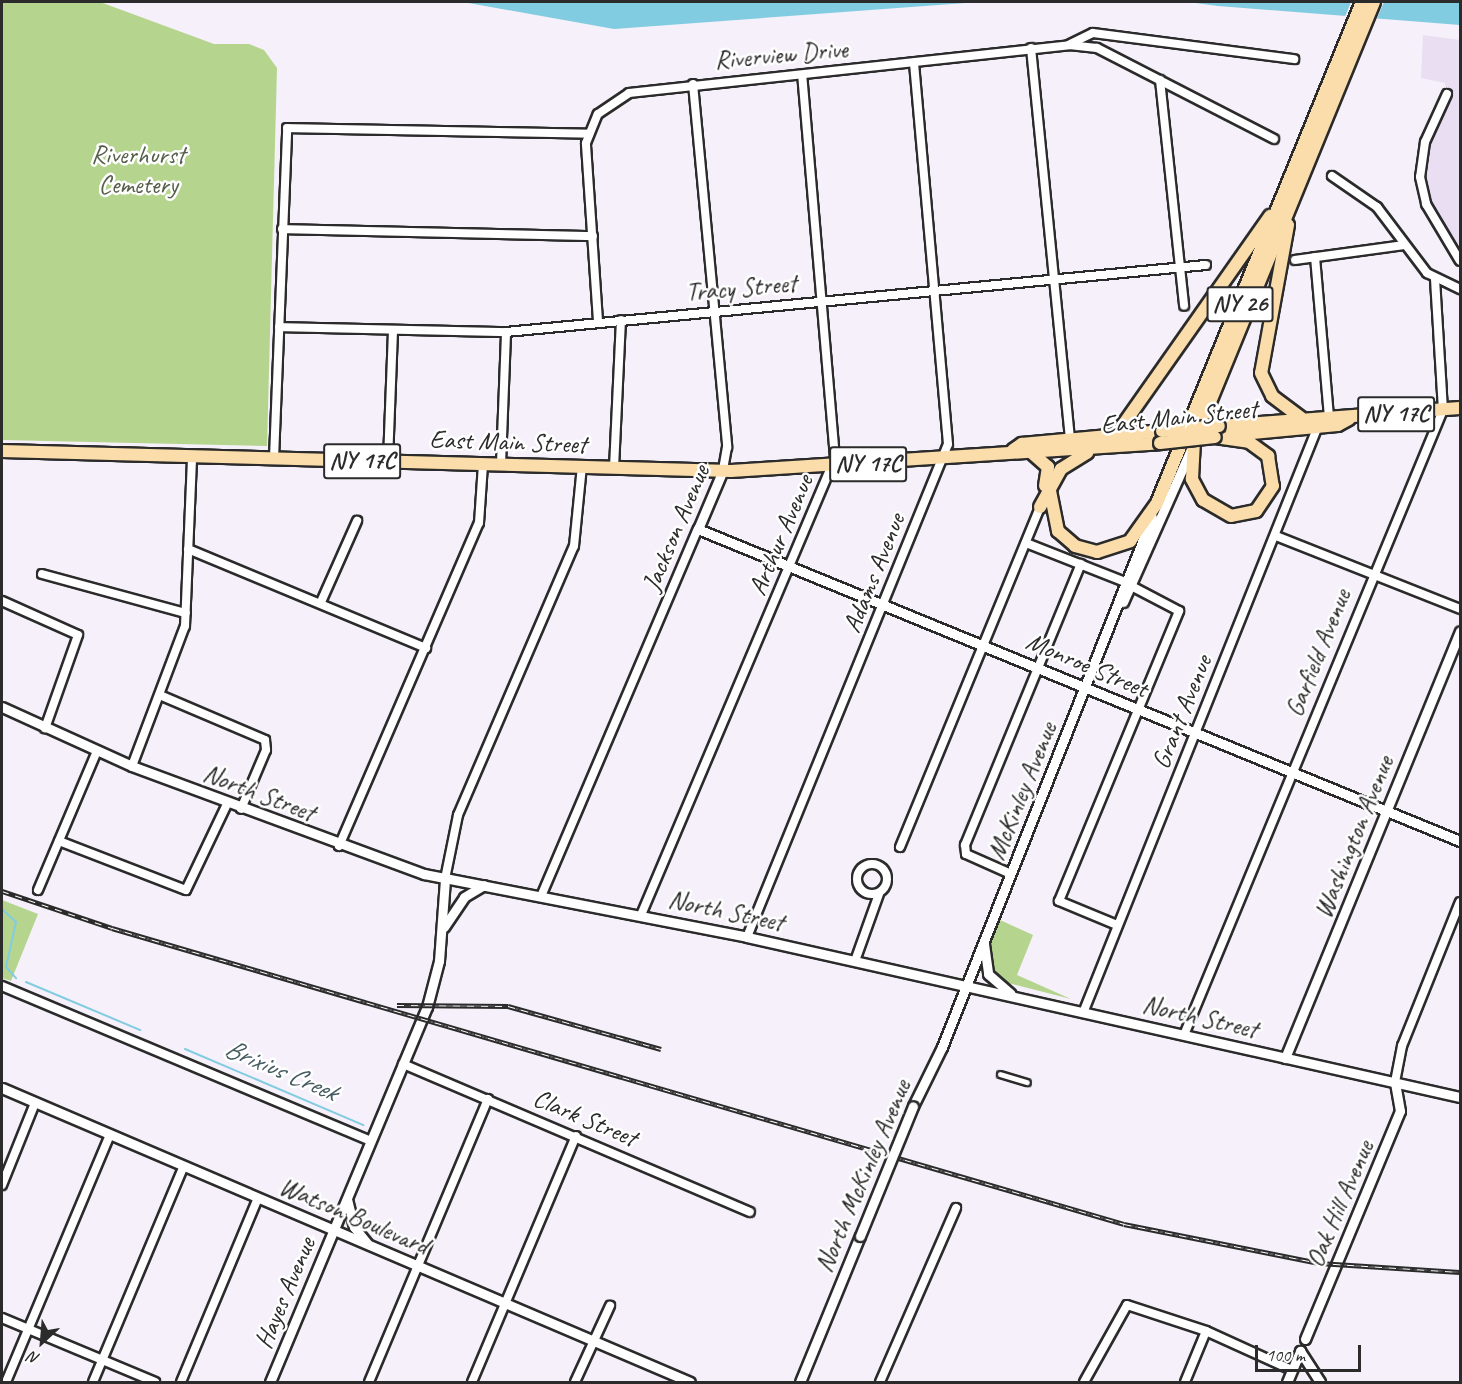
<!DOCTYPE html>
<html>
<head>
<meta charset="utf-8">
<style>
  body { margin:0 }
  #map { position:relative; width:1462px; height:1384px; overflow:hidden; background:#f5f0f9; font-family:Caveat,sans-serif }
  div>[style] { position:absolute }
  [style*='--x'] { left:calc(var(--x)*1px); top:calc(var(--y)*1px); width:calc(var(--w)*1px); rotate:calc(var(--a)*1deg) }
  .built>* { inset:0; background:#e9def2 }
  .green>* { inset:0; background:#b5d58e }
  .water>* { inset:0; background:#81cce0 }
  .pier>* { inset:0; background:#f5f0f9 }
  .stream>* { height:2px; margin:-1px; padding:0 1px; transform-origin:1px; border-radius:1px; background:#81cce0 }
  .roads { filter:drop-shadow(2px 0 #2b2b2b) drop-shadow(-2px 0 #2b2b2b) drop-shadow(0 2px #2b2b2b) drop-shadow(0 -2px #2b2b2b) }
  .pedestrian>* { height:5px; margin:-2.5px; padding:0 2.5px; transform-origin:2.5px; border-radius:2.5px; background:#fff }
  .minor>* { height:8px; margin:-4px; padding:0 4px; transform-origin:4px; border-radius:4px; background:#fff }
  .minor>.ring { margin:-4px; padding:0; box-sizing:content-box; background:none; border:8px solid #fff; border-radius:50% }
  .tertiary>* { height:9px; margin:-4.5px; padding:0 4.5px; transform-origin:4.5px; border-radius:4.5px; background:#fff }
  .primary>* { height:12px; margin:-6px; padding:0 6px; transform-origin:6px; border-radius:6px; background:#fbddab }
  .rail>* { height:4.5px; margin-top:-2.25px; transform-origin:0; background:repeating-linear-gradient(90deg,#fff 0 7px,#2b2b2b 0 14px); box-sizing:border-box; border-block:2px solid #2b2b2b }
  .bridges { filter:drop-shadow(2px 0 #2b2b2b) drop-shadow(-2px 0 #2b2b2b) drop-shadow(0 2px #2b2b2b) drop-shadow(0 -2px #2b2b2b) }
  .tertiary-bridge>* { height:9px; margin:-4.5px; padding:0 4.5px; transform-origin:4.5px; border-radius:4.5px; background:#fff }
  .primary-bridge>* { height:12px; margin:-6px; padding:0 6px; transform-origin:6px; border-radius:6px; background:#fbddab }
  span { translate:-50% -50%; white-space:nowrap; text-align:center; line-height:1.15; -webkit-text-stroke:5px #fff; paint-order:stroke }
  .shield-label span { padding:2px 4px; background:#fff; border:2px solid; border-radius:4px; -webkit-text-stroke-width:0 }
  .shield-label { font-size:24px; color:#2b2b2b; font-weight:700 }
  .street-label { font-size:26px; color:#2b2b2b }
  .park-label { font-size:26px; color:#545e49 }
  .water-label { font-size:27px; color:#455b61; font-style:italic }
  .frame { position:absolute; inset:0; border:3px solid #2b2b2b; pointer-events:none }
  .north { position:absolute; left:12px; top:1312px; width:60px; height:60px; -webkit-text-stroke:4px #fff; paint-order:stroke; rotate:206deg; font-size:16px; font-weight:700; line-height:24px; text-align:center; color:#2b2b2b }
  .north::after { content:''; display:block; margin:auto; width:21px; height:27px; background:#2b2b2b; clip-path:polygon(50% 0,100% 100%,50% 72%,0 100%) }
  .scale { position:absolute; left:1255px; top:1345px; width:106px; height:27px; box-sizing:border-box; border:3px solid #2b2b2b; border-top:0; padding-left:8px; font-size:18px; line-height:21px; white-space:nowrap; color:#2b2b2b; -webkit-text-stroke:4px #fff; paint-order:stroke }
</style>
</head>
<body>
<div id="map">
  <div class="built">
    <div style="clip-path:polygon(1423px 35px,1460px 40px,1460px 261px,1426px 204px,1420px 159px,1447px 94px,1445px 83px,1421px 78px)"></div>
  </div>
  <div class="green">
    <div style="clip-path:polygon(2px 2px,100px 2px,214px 44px,249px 44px,264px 50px,277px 68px,267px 446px,2px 440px)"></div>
    <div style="clip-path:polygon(2px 900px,38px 914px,11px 981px,2px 978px)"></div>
    <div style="clip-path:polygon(1000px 920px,1033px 935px,1017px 975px,1071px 999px,992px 979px,985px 957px)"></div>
  </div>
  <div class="water">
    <div style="clip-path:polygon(463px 2px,979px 2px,614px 29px)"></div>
    <div style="clip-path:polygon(1188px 2px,1460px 2px,1460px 25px,1218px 6px)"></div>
  </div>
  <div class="pier">
    <div style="clip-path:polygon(1351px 2px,1384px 2px,1376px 21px,1344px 19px)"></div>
  </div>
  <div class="stream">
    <div style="--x:2;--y:909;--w:19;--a:43"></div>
    <div style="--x:16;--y:922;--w:46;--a:102.5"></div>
    <div style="--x:6;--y:967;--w:15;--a:48"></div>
    <div style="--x:26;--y:982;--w:124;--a:22.8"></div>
    <div style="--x:185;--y:1049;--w:194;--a:23.1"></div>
  </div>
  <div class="roads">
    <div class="pedestrian">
      <div style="--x:1000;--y:1074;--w:28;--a:17"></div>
    </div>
    <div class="minor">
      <div style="--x:1070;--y:44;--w:25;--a:-26"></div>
      <div style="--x:1093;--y:33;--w:203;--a:7.4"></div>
      <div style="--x:1031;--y:48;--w:394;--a:84.3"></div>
      <div style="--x:1160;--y:80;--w:227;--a:83.9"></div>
      <div style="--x:693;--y:84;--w:365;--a:84.6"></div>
      <div style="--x:727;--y:447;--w:23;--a:100"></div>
      <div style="--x:1447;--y:94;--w:53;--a:114.6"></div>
      <div style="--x:1425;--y:142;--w:35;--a:98"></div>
      <div style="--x:1420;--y:177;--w:28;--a:77"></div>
      <div style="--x:1426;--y:204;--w:66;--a:59.2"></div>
      <div style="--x:1332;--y:176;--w:55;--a:34.6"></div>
      <div style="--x:1377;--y:207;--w:83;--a:52.9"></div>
      <div style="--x:1427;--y:273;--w:37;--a:26"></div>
      <div style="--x:282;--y:229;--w:311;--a:1.3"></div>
      <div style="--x:1315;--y:257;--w:160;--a:85"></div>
      <div style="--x:1295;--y:260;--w:110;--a:-7.8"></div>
      <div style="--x:598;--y:321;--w:178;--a:-93.9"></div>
      <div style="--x:586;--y:143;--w:31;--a:-68"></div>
      <div style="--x:598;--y:114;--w:37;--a:-34"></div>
      <div style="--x:629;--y:93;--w:443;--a:-6.2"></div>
      <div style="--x:1069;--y:45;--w:28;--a:6"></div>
      <div style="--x:1097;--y:48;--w:199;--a:27.2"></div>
      <div style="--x:279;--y:327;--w:227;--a:1.3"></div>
      <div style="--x:506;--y:332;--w:703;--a:-5.47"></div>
      <div style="--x:274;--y:458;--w:330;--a:-87.7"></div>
      <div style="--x:287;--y:128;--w:301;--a:1.1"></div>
      <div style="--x:388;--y:461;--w:131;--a:-87.8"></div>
      <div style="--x:501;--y:464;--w:132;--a:-87.8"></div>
      <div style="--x:614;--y:468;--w:148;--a:-87.3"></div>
      <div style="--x:1276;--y:536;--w:198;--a:21.6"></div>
      <div style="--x:1026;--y:543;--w:106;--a:21.5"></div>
      <div style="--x:188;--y:549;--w:258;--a:22.6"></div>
      <div style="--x:42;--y:574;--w:149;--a:15.2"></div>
      <div style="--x:2;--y:601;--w:83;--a:24.1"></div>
      <div style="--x:78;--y:635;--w:99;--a:109.5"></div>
      <div style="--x:321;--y:602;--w:89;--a:-66"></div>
      <div style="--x:162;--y:696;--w:112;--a:23.1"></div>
      <div style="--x:265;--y:740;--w:10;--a:84"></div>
      <div style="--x:266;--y:750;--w:64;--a:113"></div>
      <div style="--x:132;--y:766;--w:150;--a:-69.3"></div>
      <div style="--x:185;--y:626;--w:170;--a:-87.6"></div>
      <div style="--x:59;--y:841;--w:136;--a:21.1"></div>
      <div style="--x:186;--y:890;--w:95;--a:-64.5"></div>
      <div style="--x:339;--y:846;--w:352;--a:-66.6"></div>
      <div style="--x:479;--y:523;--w:59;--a:-86.1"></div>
      <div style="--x:900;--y:847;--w:368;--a:-67.6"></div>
      <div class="ring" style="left:857px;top:864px;width:22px;height:22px"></div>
      <div style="--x:1011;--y:874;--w:49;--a:-156"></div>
      <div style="--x:966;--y:854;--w:9;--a:-96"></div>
      <div style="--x:965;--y:845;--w:304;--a:-67.6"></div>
      <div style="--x:445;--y:879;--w:65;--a:-78.5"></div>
      <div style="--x:458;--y:815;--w:293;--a:-66.7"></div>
      <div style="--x:574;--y:546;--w:80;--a:-84.3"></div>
      <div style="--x:38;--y:890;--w:151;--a:-67"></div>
      <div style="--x:542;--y:894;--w:397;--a:-66.9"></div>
      <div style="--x:641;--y:915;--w:496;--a:-67"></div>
      <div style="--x:835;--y:458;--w:384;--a:-94.9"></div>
      <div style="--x:1117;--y:925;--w:63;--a:-157.5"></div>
      <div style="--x:1059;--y:901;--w:314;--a:-67.5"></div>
      <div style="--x:1179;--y:611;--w:52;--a:-152.4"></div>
      <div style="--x:747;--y:937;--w:532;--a:-67.82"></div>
      <div style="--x:948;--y:444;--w:383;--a:-95.1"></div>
      <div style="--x:855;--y:961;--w:71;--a:-70.3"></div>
      <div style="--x:2;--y:986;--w:400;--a:22.8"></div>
      <div style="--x:1083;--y:1013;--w:632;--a:-68.18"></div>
      <div style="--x:1184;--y:1035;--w:677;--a:-67.49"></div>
      <div style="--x:1443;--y:410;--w:132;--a:-93.5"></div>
      <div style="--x:403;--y:1064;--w:377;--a:23.1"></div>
      <div style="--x:1395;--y:1082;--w:37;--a:-79"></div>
      <div style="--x:1402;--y:1046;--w:155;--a:-68.1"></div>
      <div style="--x:2;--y:1185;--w:88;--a:-68.1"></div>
      <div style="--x:2;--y:1318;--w:166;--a:22.7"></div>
      <div style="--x:6;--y:1382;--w:268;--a:-67.2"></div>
      <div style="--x:93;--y:1382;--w:234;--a:-67.2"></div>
      <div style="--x:181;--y:1382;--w:199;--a:-67.3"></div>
      <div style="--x:369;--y:1382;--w:307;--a:-67.2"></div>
      <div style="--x:472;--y:1382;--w:267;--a:-67.1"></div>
      <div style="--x:575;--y:1382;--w:84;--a:-65.3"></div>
      <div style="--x:880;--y:1382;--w:190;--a:-66.4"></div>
      <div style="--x:1084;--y:1382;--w:88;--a:-60.8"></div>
      <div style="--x:1127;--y:1305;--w:83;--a:18.2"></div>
      <div style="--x:1206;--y:1331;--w:94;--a:24.4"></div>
      <div style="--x:1185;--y:1382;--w:55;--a:-67.6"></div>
    </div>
    <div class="tertiary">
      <div style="--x:723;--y:470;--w:64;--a:113"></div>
      <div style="--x:698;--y:529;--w:823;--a:22.27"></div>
      <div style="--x:1123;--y:602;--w:170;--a:-66"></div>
      <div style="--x:2;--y:707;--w:143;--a:24.4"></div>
      <div style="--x:132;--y:766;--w:311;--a:20.3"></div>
      <div style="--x:424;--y:874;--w:329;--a:11"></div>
      <div style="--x:747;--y:937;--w:731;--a:12.65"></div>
      <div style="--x:444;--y:927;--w:36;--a:-56"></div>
      <div style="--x:464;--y:897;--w:23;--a:-31"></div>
      <div style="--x:984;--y:944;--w:30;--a:82"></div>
      <div style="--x:988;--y:974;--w:30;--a:41"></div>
      <div style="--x:1285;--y:1058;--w:461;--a:-67.7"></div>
      <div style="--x:2;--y:1088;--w:748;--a:23.14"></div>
      <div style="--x:913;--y:1106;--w:66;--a:-63.8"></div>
      <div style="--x:942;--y:1047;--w:570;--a:-68.39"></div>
      <div style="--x:347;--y:1199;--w:29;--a:76"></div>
      <div style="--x:354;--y:1227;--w:21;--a:51"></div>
      <div style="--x:1305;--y:1339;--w:247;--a:-67.4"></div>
      <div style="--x:1400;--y:1111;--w:29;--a:-100"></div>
      <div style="--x:1300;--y:1351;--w:37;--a:57"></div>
      <div style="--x:270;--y:1382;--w:407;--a:-67.3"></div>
      <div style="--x:427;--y:1007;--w:48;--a:-75.4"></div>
      <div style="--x:439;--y:961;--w:82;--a:-85.8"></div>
      <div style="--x:800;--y:1382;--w:158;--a:-67.7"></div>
      <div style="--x:1287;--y:1382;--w:34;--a:-67"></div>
    </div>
    <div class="primary">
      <div style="--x:1288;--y:225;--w:150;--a:100.3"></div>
      <div style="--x:1261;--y:373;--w:25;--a:64"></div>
      <div style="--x:1272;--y:396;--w:36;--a:37"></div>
      <div style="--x:1219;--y:426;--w:242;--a:-4.3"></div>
      <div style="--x:1116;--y:435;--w:268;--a:-54.9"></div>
      <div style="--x:1231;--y:435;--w:107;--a:-5.3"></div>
      <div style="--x:1338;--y:425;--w:13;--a:-29"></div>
      <div style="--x:1215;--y:437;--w:34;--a:8"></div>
      <div style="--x:1249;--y:442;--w:24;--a:36"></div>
      <div style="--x:1268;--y:456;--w:30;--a:81"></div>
      <div style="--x:1273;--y:486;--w:30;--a:124"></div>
      <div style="--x:1256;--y:511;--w:25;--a:169"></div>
      <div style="--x:1231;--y:516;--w:32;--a:-150"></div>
      <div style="--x:1203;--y:500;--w:24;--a:-118"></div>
      <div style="--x:1192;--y:479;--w:38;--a:-87"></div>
      <div style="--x:1194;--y:441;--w:474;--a:-67.7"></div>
      <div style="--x:1013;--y:450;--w:11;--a:-34"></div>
      <div style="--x:1022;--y:444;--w:141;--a:-5.3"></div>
      <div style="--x:2;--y:451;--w:729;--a:1.57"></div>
      <div style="--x:731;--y:471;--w:430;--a:-3.7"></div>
      <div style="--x:1033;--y:454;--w:20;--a:41"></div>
      <div style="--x:1048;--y:467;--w:19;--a:99"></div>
      <div style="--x:1050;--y:491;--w:41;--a:78.7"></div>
      <div style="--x:1058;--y:531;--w:23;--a:41"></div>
      <div style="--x:1075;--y:546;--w:23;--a:15"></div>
      <div style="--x:1097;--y:552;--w:35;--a:-18"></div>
      <div style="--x:1130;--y:541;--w:47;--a:-54.6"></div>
      <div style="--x:1157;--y:503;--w:541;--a:-67.75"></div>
      <div style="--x:1040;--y:507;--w:43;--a:-61.1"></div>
      <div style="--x:1061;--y:469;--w:31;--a:-32"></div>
    </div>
  </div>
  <div class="rail">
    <div style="--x:2;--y:891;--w:116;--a:18.6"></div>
    <div style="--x:112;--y:928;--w:1054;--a:16.3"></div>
    <div style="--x:1124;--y:1224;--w:199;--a:11.3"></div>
    <div style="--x:1319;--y:1263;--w:141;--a:3.7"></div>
    <div style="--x:397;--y:1005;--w:111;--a:0.5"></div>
    <div style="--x:508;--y:1006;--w:159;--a:15.7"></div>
  </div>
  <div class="bridges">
    <div class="tertiary-bridge">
      <div style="--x:860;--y:1236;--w:140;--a:-67.8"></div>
    </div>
    <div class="primary-bridge">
      <div style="--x:1162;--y:431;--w:57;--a:-5"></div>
      <div style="--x:1160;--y:443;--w:55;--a:-6.2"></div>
    </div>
  </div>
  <div class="shield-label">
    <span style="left:1240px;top:304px">NY 26</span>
    <span style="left:1396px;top:414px">NY 17C</span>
    <span style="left:362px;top:461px">NY 17C</span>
    <span style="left:868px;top:464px">NY 17C</span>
  </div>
  <div class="street-label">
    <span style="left:781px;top:55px;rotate:-5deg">Riverview Drive</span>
    <span style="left:741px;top:288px;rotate:-5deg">Tracy Street</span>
    <span style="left:1179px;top:417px;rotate:-6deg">East Main Street</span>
    <span style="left:508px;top:442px;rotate:2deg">East Main Street</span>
    <span style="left:676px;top:528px;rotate:-67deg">Jackson Avenue</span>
    <span style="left:781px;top:535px;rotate:-67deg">Arthur Avenue</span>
    <span style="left:874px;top:573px;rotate:-68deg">Adams Avenue</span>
    <span style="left:1318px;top:653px;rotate:-68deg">Garfield Avenue</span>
    <span style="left:1087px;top:665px;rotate:23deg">Monroe Street</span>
    <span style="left:1182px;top:712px;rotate:-68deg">Grant Avenue</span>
    <span style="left:1022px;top:791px;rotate:-68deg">McKinley Avenue</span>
    <span style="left:259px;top:793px;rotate:21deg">North Street</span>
    <span style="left:1354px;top:837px;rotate:-68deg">Washington Avenue</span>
    <span style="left:726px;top:911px;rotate:12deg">North Street</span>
    <span style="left:1200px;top:1017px;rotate:13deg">North Street</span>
    <span style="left:585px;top:1118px;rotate:23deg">Clark Street</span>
    <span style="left:863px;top:1176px;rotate:-67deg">North McKinley Avenue</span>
    <span style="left:1340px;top:1204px;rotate:-67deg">Oak Hill Avenue</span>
    <span style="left:354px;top:1216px;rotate:23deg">Watson Boulevard</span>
    <span style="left:285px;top:1293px;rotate:-67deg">Hayes Avenue</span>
  </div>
  <div class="park-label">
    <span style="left:138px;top:170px">Riverhurst<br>Cemetery</span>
  </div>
  <div class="water-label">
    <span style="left:281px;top:1070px;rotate:23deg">Brixius Creek</span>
  </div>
  <div class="frame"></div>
  <div class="north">N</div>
  <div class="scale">100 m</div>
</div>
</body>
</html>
